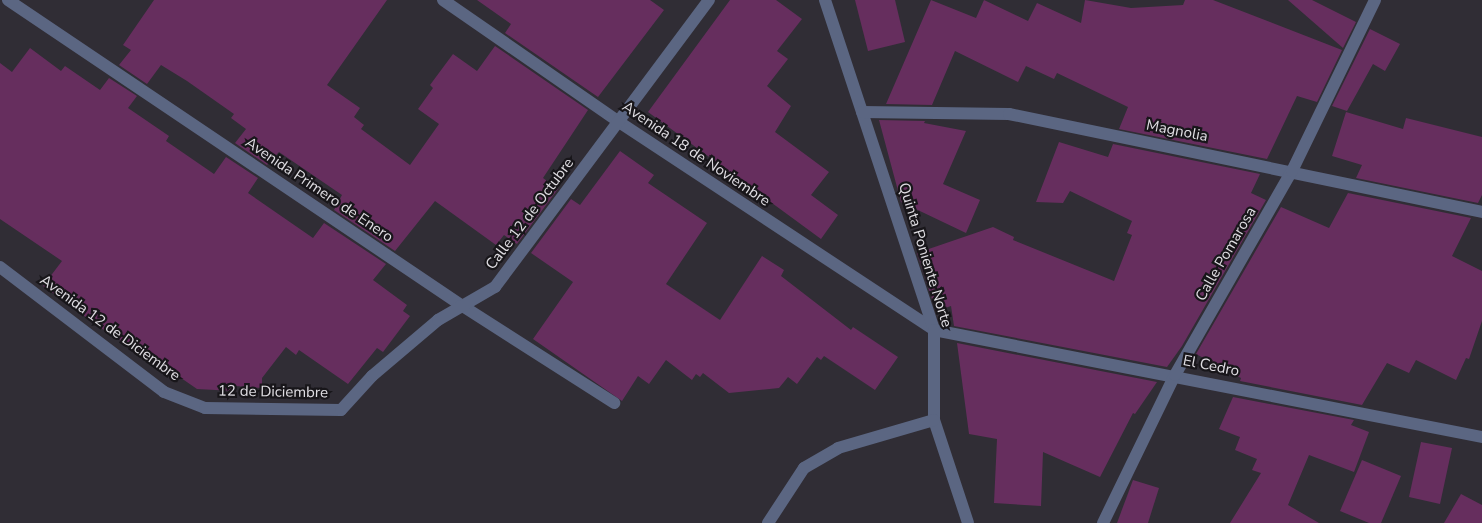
<!DOCTYPE html>
<html>
<head>
<meta charset="utf-8">
<style>
  body { margin:0 }
  #map { position:relative; width:1482px; height:523px; overflow:hidden; background:#302d35; font-family:"Nunito Sans",sans-serif }
  div>[style] { position:absolute }
  [style*='--x'] { left:calc(var(--x)*1px); top:calc(var(--y)*1px); width:calc(var(--w)*1px); rotate:calc(var(--a)*1deg) }
  .building>* { inset:0; background:#662e5e }
  .minor>* { height:12px; margin:-6px; padding:0 6px; transform-origin:6px; border-radius:6px; background:#5b6682 }
  span { translate:-50% -50%; white-space:nowrap; text-align:center; line-height:1.15; -webkit-text-stroke:4.5px #18161a; paint-order:stroke }
  .street-label { font-size:15px; color:#e0dee3 }
</style>
</head>
<body>
<div id="map">
  <div class="building">
    <div style="clip-path:polygon(154px 0,387px 0,327px 85px,360px 108px,354px 117px,364px 125px,361px 129px,410px 165px,439px 124px,418px 109px,433px 88px,430px 85px,453px 54px,477px 71px,495px 46px,588px 110px,543px 178px,558px 189px,517px 244px,504px 235px,496px 245px,435px 201px,395px 251px,334px 210px,342px 195px,279px 152px,267px 165px,235px 143px,246px 129px,231px 118px,234px 114px,187px 81px,161px 65px,147px 84px,119px 65px,131px 50px,123px 45px)"></div>
    <div style="clip-path:polygon(477px 0,650px 0,664px 10px,598px 97px,505px 33px,511px 24px)"></div>
    <div style="clip-path:polygon(730px 0,776px 0,802px 19px,777px 51px,788px 59px,767px 86px,791px 106px,775px 132px,829px 172px,811px 195px,838px 215px,821px 239px,648px 112px)"></div>
    <div style="clip-path:polygon(855px 0,895px 0,905px 42px,868px 51px)"></div>
    <div style="clip-path:polygon(931px 0,976px 18px,984px 0,1028px 21px,1037px 3px,1081px 23px,1085px 0,1131px 8px,1183px 5px,1185px 0,1213px 0,1342px 50px,1317px 102px,1297px 96px,1267px 159px,1119px 129px,1128px 107px,1057px 73px,1054px 79px,1026px 66px,1018px 82px,955px 51px,932px 105px,886px 104px)"></div>
    <div style="clip-path:polygon(1288px 0,1312px 0,1356px 22px,1343px 48px)"></div>
    <div style="clip-path:polygon(1370px 29px,1400px 44px,1385px 71px,1373px 64px,1347px 111px,1332px 106px)"></div>
    <div style="clip-path:polygon(30px 48px,61px 71px,65px 66px,100px 90px,109px 78px,137px 96px,128px 108px,169px 136px,166px 141px,214px 174px,226px 157px,258px 178px,248px 193px,313px 238px,324px 223px,386px 264px,373px 280px,407px 305px,403px 311px,410px 316px,383px 352px,377px 348px,348px 384px,299px 350px,296px 355px,286px 347px,262px 378px,262px 388px,235px 386px,234px 391px,197px 389px,139px 349px,138px 351px,108px 333px,43px 286px,62px 261px,0 219px,0 63px,12px 72px)"></div>
    <div style="clip-path:polygon(1346px 112px,1403px 129px,1406px 118px,1482px 137px,1482px 195px,1478px 203px,1356px 178px,1362px 165px,1332px 156px)"></div>
    <div style="clip-path:polygon(879px 120px,925px 121px,924px 123px,966px 131px,943px 184px,980px 200px,966px 233px,901px 202px)"></div>
    <div style="clip-path:polygon(1059px 142px,1108px 157px,1113px 144px,1260px 174px,1251px 193px,1266px 200px,1182px 346px,1167px 367px,954px 326px,951px 306px,936px 311px,917px 253px,993px 227px,1014px 237px,1013px 240px,1114px 281px,1132px 235px,1127px 233px,1132px 221px,1070px 191px,1063px 203px,1036px 202px)"></div>
    <div style="clip-path:polygon(620px 151px,654px 175px,648px 183px,707px 223px,666px 284px,720px 320px,762px 256px,784px 270px,781px 276px,851px 330px,853px 327px,898px 357px,875px 390px,824px 356px,821px 360px,817px 357px,797px 384px,788px 377px,779px 388px,729px 393px,703px 373px,700px 377px,696px 374px,692px 380px,666px 360px,649px 384px,638px 376px,622px 401px,533px 339px,573px 282px,531px 253px,571px 199px,580px 205px)"></div>
    <div style="clip-path:polygon(1348px 193px,1471px 218px,1452px 256px,1482px 271px,1482px 321px,1469px 359px,1466px 358px,1456px 380px,1416px 360px,1409px 373px,1387px 363px,1362px 405px,1240px 381px,1241px 378px,1196px 354px,1281px 207px,1329px 228px)"></div>
    <div style="clip-path:polygon(957px 343px,1157px 382px,1135px 414px,1133px 413px,1100px 477px,1043px 452px,1041px 506px,994px 503px,997px 439px,969px 434px)"></div>
    <div style="clip-path:polygon(1233px 397px,1354px 420px,1351px 425px,1369px 432px,1354px 472px,1309px 455px,1288px 505px,1319px 523px,1230px 523px,1261px 473px,1252px 470px,1257px 459px,1235px 450px,1240px 437px,1219px 429px)"></div>
    <div style="clip-path:polygon(1421px 442px,1452px 448px,1440px 504px,1409px 497px)"></div>
    <div style="clip-path:polygon(1362px 460px,1401px 476px,1381px 523px,1369px 523px,1340px 511px)"></div>
    <div style="clip-path:polygon(1133px 480px,1159px 488px,1148px 523px,1117px 523px)"></div>
    <div style="clip-path:polygon(1461px 494px,1482px 505px,1482px 523px,1444px 523px)"></div>
  </div>
  <div class="minor">
    <div style="--x:8;--y:0;--w:546;--a:33.95"></div>
    <div style="--x:461;--y:305;--w:182;--a:32.6"></div>
    <div style="--x:443;--y:0;--w:214;--a:34.7"></div>
    <div style="--x:619;--y:122;--w:377;--a:33.4"></div>
    <div style="--x:934;--y:330;--w:558;--a:11.05"></div>
    <div style="--x:825;--y:0;--w:348;--a:71.7"></div>
    <div style="--x:934;--y:330;--w:90;--a:90"></div>
    <div style="--x:934;--y:420;--w:108;--a:71.7"></div>
    <div style="--x:862;--y:112;--w:147;--a:0.8"></div>
    <div style="--x:1009;--y:114;--w:483;--a:11.7"></div>
    <div style="--x:0;--y:267;--w:206;--a:37.3"></div>
    <div style="--x:164;--y:392;--w:44;--a:21.3"></div>
    <div style="--x:205;--y:408;--w:136;--a:0.8"></div>
    <div style="--x:341;--y:410;--w:46;--a:-47.6"></div>
    <div style="--x:372;--y:376;--w:87;--a:-40.3"></div>
    <div style="--x:438;--y:320;--w:66;--a:-30.1"></div>
    <div style="--x:495;--y:287;--w:358;--a:-53.3"></div>
    <div style="--x:768;--y:523;--w:66;--a:-56.8"></div>
    <div style="--x:804;--y:468;--w:39;--a:-30"></div>
    <div style="--x:838;--y:448;--w:100;--a:-16.3"></div>
    <div style="--x:1103;--y:523;--w:165;--a:-64.1"></div>
    <div style="--x:1175;--y:375;--w:235;--a:-60.2"></div>
    <div style="--x:1292;--y:171;--w:190;--a:-64.1"></div>
  </div>
  <div class="street-label">
    <span style="left:1177px;top:131px;rotate:11deg">Magnolia</span>
    <span style="left:696px;top:154px;rotate:34deg">Avenida 18 de Noviembre</span>
    <span style="left:319px;top:190px;rotate:34deg">Avenida Primero de Enero</span>
    <span style="left:530px;top:214px;rotate:-53deg">Calle 12 de Octubre</span>
    <span style="left:1226px;top:254px;rotate:-60deg">Calle Pomarosa</span>
    <span style="left:925px;top:255px;rotate:73deg">Quinta Poniente Norte</span>
    <span style="left:110px;top:328px;rotate:36deg">Avenida 12 de Diciembre</span>
    <span style="left:1211px;top:366px;rotate:11deg">El Cedro</span>
    <span style="left:273px;top:392px;rotate:1deg">12 de Diciembre</span>
  </div>
</div>
</body>
</html>
